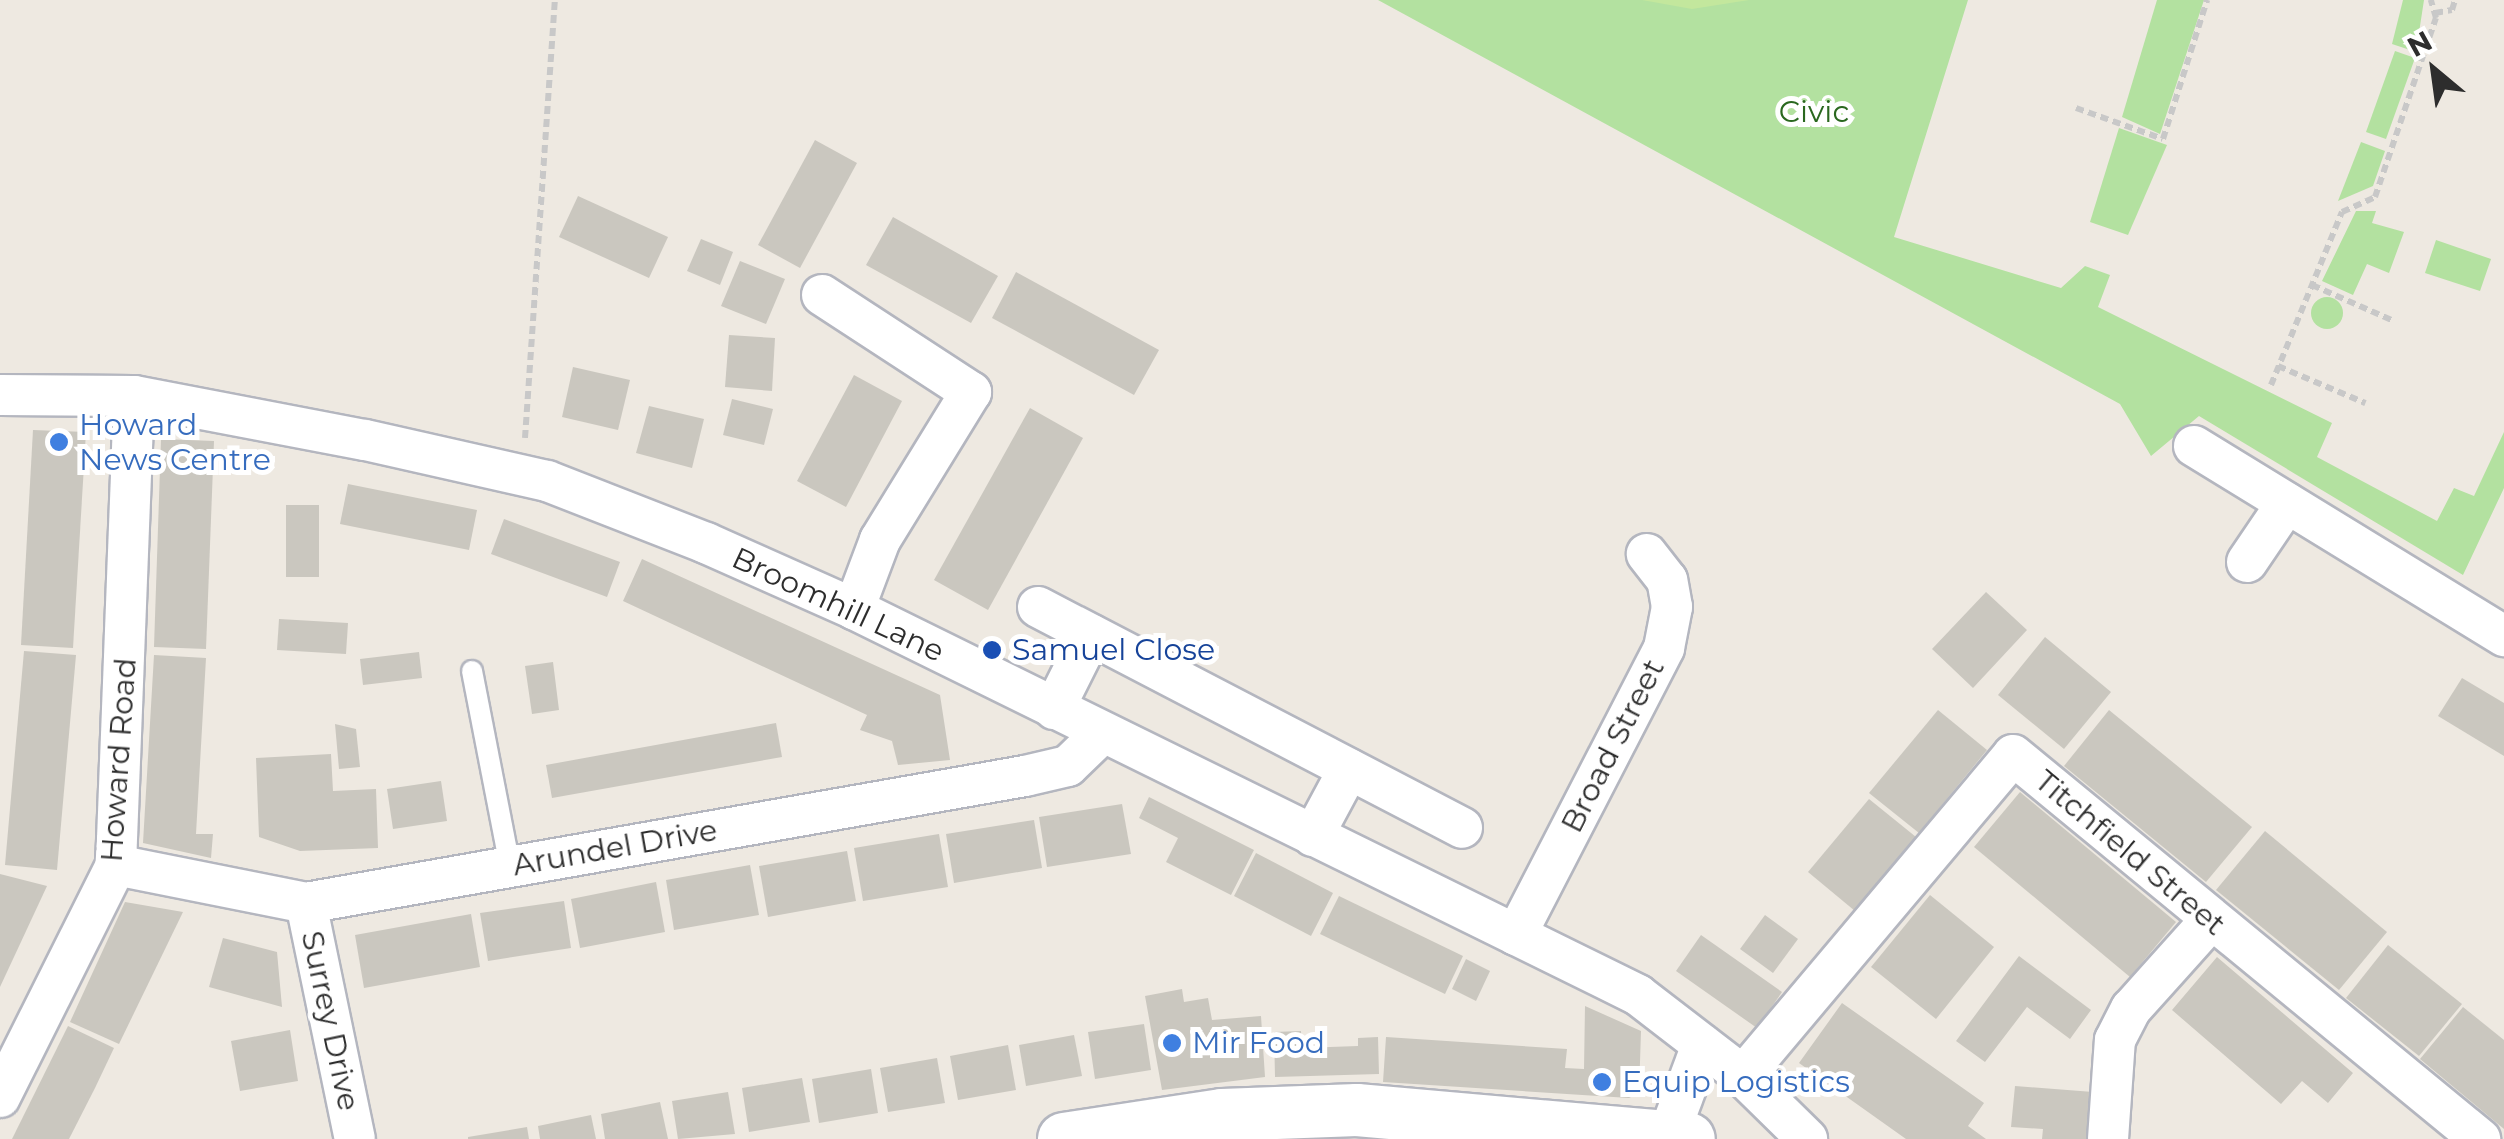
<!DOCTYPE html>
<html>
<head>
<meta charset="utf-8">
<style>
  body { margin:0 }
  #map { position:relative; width:2504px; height:1139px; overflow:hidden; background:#eee9e1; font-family:Montserrat,sans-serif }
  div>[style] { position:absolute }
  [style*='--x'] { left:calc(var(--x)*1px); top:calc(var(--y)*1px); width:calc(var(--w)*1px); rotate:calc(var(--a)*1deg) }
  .green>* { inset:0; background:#b3e1a0 }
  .round { border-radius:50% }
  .pitch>* { inset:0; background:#c3e79d }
  .building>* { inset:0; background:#cac7bf }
  .path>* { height:6px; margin-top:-3px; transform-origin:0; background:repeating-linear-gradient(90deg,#c8c8c8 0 8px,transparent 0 13px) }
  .roads { filter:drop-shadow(2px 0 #b4b6bf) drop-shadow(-2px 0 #b4b6bf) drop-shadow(0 2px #b4b6bf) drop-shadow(0 -2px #b4b6bf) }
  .service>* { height:20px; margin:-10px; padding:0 10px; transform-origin:10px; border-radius:10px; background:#fff }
  .minor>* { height:40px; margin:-20px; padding:0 20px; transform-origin:20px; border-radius:20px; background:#fff }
  .tertiary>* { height:52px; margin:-26px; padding:0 26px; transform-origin:26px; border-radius:26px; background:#fff }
  .dots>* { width:28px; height:28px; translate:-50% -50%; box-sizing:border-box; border:5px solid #fff; border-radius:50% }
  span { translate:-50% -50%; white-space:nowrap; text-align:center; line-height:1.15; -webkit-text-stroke:10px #fff; paint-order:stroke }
  .park-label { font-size:30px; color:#2a681f }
  .shop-label { font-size:30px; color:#366cbe }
  .left { translate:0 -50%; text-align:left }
  .street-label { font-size:30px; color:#2d2d2d }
  .transit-label { font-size:30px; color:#164399 }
  .north { position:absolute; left:2384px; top:20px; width:100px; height:100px; -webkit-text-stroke:8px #fff; paint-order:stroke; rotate:331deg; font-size:28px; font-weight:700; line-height:40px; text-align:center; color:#2d2d2d }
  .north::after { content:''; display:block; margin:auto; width:35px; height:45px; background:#2d2d2d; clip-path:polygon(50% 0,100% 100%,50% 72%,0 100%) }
</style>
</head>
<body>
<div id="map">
  <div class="green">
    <div style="clip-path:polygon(1378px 0,1968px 0,1894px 237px,2061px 288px,2085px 266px,2110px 275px,2098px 307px,2332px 423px,2317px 457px,2437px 521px,2454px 488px,2474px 496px,2504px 432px,2504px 488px,2463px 575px,2199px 416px,2151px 456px,2120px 404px)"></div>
    <div style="clip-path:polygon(2157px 0,2204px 0,2160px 134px,2122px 117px)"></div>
    <div style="clip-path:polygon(2403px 0,2424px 0,2416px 52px,2392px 44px)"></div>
    <div style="clip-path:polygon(2395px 51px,2415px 58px,2386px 139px,2366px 132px)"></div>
    <div style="clip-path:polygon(2119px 128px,2167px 145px,2128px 235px,2090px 222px)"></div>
    <div style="clip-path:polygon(2361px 142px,2385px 151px,2373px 186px,2338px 201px)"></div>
    <div style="clip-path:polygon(2356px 211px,2376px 211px,2372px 223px,2404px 232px,2389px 273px,2367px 264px,2353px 295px,2322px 281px)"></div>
    <div style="clip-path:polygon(2436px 240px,2491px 259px,2480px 291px,2425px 273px)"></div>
    <div class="round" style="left:2311px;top:297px;width:32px;height:32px"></div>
  </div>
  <div class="pitch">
    <div style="clip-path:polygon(1642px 0,1749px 0,1692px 9px)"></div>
  </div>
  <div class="building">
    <div style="clip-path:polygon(815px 140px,857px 163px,800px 268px,758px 245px)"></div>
    <div style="clip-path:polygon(578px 196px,668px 237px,649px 278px,559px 237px)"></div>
    <div style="clip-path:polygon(893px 217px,998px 276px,971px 323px,866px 265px)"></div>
    <div style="clip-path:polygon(701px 239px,733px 252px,720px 285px,687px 271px)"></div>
    <div style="clip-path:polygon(740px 261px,785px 279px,766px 324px,721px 306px)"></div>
    <div style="clip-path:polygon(1016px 272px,1159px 350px,1134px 395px,992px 318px)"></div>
    <div style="clip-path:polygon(729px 335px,775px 338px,772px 391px,725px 387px)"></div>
    <div style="clip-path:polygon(573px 367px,630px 380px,618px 430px,562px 417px)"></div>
    <div style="clip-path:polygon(854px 375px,902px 401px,846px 507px,797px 481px)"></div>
    <div style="clip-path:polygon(732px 399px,773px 409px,764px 445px,723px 435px)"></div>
    <div style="clip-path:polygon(649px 406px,704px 419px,692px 468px,636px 453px)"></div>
    <div style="clip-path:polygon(1030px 408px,1083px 438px,988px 610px,934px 580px)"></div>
    <div style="clip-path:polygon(33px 430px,86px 432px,73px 648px,21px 645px)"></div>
    <div style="clip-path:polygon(161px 439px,214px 441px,206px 649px,154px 647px)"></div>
    <div style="clip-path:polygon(348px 484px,477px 510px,469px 550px,340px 524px)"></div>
    <div style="clip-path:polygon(286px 505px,319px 505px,319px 577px,286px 577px)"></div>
    <div style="clip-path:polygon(504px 519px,620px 562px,607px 597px,491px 554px)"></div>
    <div style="clip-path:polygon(642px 559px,940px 695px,950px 760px,898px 765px,892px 741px,860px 730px,867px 715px,623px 601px)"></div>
    <div style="clip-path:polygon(1986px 592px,2027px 630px,1973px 688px,1932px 649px)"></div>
    <div style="clip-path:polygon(279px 619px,348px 623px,346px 654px,277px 650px)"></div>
    <div style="clip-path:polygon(2045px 637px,2111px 692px,2064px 749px,1998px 695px)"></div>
    <div style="clip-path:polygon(24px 651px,76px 655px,57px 870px,5px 865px)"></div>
    <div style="clip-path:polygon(419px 652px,422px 678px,363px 685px,360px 659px)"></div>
    <div style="clip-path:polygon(154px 655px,206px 658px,196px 834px,213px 834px,211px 858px,143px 843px)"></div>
    <div style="clip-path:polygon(553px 662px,559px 710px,532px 714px,525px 666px)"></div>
    <div style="clip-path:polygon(2462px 678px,2504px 703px,2504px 756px,2438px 716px)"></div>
    <div style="clip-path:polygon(1938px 710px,1987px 750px,1919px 833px,1869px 793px)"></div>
    <div style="clip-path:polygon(2109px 710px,2252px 827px,2206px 882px,2064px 766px)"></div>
    <div style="clip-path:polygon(776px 723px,782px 757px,552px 798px,546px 765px)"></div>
    <div style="clip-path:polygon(335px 724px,356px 729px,360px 767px,339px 769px)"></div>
    <div style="clip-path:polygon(331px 754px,333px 791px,376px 789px,378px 848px,300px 851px,259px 837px,256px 758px)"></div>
    <div style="clip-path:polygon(441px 781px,447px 821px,393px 829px,387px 789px)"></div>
    <div style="clip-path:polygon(2020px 792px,2176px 922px,2130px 977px,1974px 847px)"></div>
    <div style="clip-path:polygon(1149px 797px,1254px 850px,1231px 895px,1166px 862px,1178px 838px,1139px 818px)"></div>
    <div style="clip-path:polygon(1869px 799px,1916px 837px,1855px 911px,1808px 872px)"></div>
    <div style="clip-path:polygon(1122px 804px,1131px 854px,1047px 867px,1039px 817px)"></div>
    <div style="clip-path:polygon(1034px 820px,1042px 868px,954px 883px,946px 834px)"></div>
    <div style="clip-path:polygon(2265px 831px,2387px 932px,2339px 990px,2216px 890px)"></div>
    <div style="clip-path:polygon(939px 834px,948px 887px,863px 901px,854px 848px)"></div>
    <div style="clip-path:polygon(847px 851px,856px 901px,768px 917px,759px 866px)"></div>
    <div style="clip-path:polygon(1256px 853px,1333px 893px,1311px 936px,1234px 896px)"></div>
    <div style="clip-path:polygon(750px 865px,759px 915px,674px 930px,666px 880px)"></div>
    <div style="clip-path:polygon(0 874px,47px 886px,0 987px)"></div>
    <div style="clip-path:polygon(656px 882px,665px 932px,580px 948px,571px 899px)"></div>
    <div style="clip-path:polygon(1930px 895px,1994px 947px,1936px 1019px,1871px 967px)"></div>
    <div style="clip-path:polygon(1339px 896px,1463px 956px,1445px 994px,1320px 934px)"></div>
    <div style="clip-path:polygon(564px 901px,571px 948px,488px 961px,480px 913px)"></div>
    <div style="clip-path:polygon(125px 902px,183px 912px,119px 1044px,70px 1022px)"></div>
    <div style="clip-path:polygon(471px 914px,480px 967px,364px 988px,355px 935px)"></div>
    <div style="clip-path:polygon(1765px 915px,1798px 939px,1773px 973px,1740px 949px)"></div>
    <div style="clip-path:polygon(1701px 935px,1782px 992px,1757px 1028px,1676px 971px)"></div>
    <div style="clip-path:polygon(223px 938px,277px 952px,282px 1007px,209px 987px)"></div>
    <div style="clip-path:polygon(2388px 945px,2462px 1004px,2419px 1056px,2346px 998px)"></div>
    <div style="clip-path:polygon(2019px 956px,2091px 1010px,2070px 1039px,2027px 1007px,1985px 1062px,1956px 1041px)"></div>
    <div style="clip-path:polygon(2217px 957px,2353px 1073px,2328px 1103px,2302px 1081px,2281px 1104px,2172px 1010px)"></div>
    <div style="clip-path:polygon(1466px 959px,1490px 971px,1476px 1001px,1452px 989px)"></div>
    <div style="clip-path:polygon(1182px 989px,1184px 1002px,1208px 998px,1212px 1020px,1261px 1016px,1265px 1077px,1162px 1090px,1145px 996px)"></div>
    <div style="clip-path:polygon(1842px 1003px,1984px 1103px,1968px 1126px,1986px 1139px,1906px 1139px,1799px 1063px)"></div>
    <div style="clip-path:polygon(1585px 1006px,1641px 1031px,1639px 1093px,1629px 1098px,1383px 1082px,1386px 1037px,1567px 1049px,1565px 1068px,1584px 1069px)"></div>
    <div style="clip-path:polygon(2463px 1007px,2504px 1040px,2504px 1129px,2420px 1059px)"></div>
    <div style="clip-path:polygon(1144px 1024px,1151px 1070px,1095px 1079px,1088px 1032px)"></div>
    <div style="clip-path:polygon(68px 1026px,114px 1048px,95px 1088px,69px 1139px,12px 1139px)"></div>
    <div style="clip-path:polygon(290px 1030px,298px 1081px,240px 1091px,231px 1041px)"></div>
    <div style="clip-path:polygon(1301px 1031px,1302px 1048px,1358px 1046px,1358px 1038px,1378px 1037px,1379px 1074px,1275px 1077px,1274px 1032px)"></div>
    <div style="clip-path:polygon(1074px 1035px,1082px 1076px,1026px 1086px,1019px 1045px)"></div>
    <div style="clip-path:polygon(1008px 1045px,1016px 1090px,958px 1100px,950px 1056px)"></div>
    <div style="clip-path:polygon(937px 1058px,945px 1103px,888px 1112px,880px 1068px)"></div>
    <div style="clip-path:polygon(871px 1069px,878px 1113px,819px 1123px,812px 1079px)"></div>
    <div style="clip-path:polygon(802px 1078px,810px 1122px,749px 1132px,742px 1088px)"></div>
    <div style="clip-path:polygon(2015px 1086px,2093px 1092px,2089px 1139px,2042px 1139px,2043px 1129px,2011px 1127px)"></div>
    <div style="clip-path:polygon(728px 1092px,735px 1134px,678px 1139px,672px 1101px)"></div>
    <div style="clip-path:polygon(660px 1102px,668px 1139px,605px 1139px,601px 1114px)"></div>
    <div style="clip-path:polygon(591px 1115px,596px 1139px,540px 1139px,538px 1126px)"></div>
    <div style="clip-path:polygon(527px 1127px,529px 1139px,468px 1139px,468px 1137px)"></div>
  </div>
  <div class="path">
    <div style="--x:2435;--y:13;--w:17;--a:-10"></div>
    <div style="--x:2452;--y:10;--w:10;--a:-73"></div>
    <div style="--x:2076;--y:108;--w:92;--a:19.6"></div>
    <div style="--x:2163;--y:139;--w:146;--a:-72.4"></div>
    <div style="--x:2312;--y:285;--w:90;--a:23.7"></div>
    <div style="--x:2278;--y:366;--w:95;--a:23"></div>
    <div style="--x:2271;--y:385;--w:187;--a:-67.7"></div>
    <div style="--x:2342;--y:212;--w:36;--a:-24"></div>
    <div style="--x:2375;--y:197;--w:189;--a:-71.2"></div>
    <div style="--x:2436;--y:18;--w:19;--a:-106"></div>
    <div style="--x:525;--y:438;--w:439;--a:-86.1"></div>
  </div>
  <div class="roads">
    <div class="service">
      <div style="--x:472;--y:671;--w:200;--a:79"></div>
    </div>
    <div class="minor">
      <div style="--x:822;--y:295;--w:178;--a:33.1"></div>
      <div style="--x:971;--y:392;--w:174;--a:121.6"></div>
      <div style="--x:880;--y:540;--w:74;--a:110.6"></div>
      <div style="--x:0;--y:395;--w:134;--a:0.4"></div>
      <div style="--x:134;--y:396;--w:235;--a:10.8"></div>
      <div style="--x:365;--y:440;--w:187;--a:12.7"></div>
      <div style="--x:547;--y:481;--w:171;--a:21.3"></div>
      <div style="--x:706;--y:543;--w:162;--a:24"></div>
      <div style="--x:854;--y:609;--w:874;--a:26.21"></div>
      <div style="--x:1638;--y:995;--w:133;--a:37.6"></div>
      <div style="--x:1743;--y:1076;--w:90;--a:44.5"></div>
      <div style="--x:2194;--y:446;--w:364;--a:31.5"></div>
      <div style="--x:2247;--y:562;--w:71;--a:-55.9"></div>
      <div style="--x:1038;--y:607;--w:478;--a:27.5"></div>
      <div style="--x:1054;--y:709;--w:83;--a:-63.4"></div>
      <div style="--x:1313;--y:836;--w:76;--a:-61.8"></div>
      <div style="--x:116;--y:865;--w:194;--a:11.3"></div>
      <div style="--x:306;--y:903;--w:730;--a:-10.02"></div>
      <div style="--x:1025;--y:776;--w:44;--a:-13.1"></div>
      <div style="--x:1068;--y:766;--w:47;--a:-44.1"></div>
      <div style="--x:306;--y:903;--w:241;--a:78.3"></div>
      <div style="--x:1516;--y:935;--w:323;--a:-62.7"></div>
      <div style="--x:1664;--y:648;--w:42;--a:-79"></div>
      <div style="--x:1672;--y:607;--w:27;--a:-100"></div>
      <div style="--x:1667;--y:580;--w:33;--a:-128"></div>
      <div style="--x:1743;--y:1076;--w:419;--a:-49.9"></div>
      <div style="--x:2013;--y:755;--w:605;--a:39.43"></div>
      <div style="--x:0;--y:1097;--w:259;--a:-63.4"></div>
      <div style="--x:116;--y:865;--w:469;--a:-87.8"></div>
      <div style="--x:1669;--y:1134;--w:95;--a:-69.7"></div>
      <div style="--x:2108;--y:1139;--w:99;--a:-86"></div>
      <div style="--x:2115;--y:1040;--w:35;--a:-63"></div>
      <div style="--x:2131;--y:1009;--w:118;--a:-48.1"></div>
    </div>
    <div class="tertiary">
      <div style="--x:1064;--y:1139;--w:160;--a:-8.6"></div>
      <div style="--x:1222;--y:1115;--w:135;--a:-2.1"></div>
      <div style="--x:1357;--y:1110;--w:333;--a:5"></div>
    </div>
  </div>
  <div class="dots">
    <div style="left:59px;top:442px;background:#3f7fe0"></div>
    <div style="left:992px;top:650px;background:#1a4fb4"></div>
    <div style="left:1172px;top:1043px;background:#3f7fe0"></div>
    <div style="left:1602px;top:1082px;background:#3f7fe0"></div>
  </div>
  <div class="park-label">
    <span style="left:1814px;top:112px">Civic</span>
  </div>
  <div class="shop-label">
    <span class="left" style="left:79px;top:442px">Howard<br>News Centre</span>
    <span class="left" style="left:1192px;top:1043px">Mir Food</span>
    <span class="left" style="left:1622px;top:1082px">Equip Logistics</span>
  </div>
  <div class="street-label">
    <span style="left:838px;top:605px;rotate:25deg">Broomhill Lane</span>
    <span style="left:1613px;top:746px;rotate:-63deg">Broad Street</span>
    <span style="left:119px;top:760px;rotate:-86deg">Howard Road</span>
    <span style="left:615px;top:848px;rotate:-10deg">Arundel Drive</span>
    <span style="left:2130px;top:853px;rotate:40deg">Titchfield Street</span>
    <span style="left:330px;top:1021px;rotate:78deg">Surrey Drive</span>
  </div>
  <div class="transit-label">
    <span class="left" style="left:1012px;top:650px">Samuel Close</span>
  </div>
  <div class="north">N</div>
</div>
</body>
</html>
